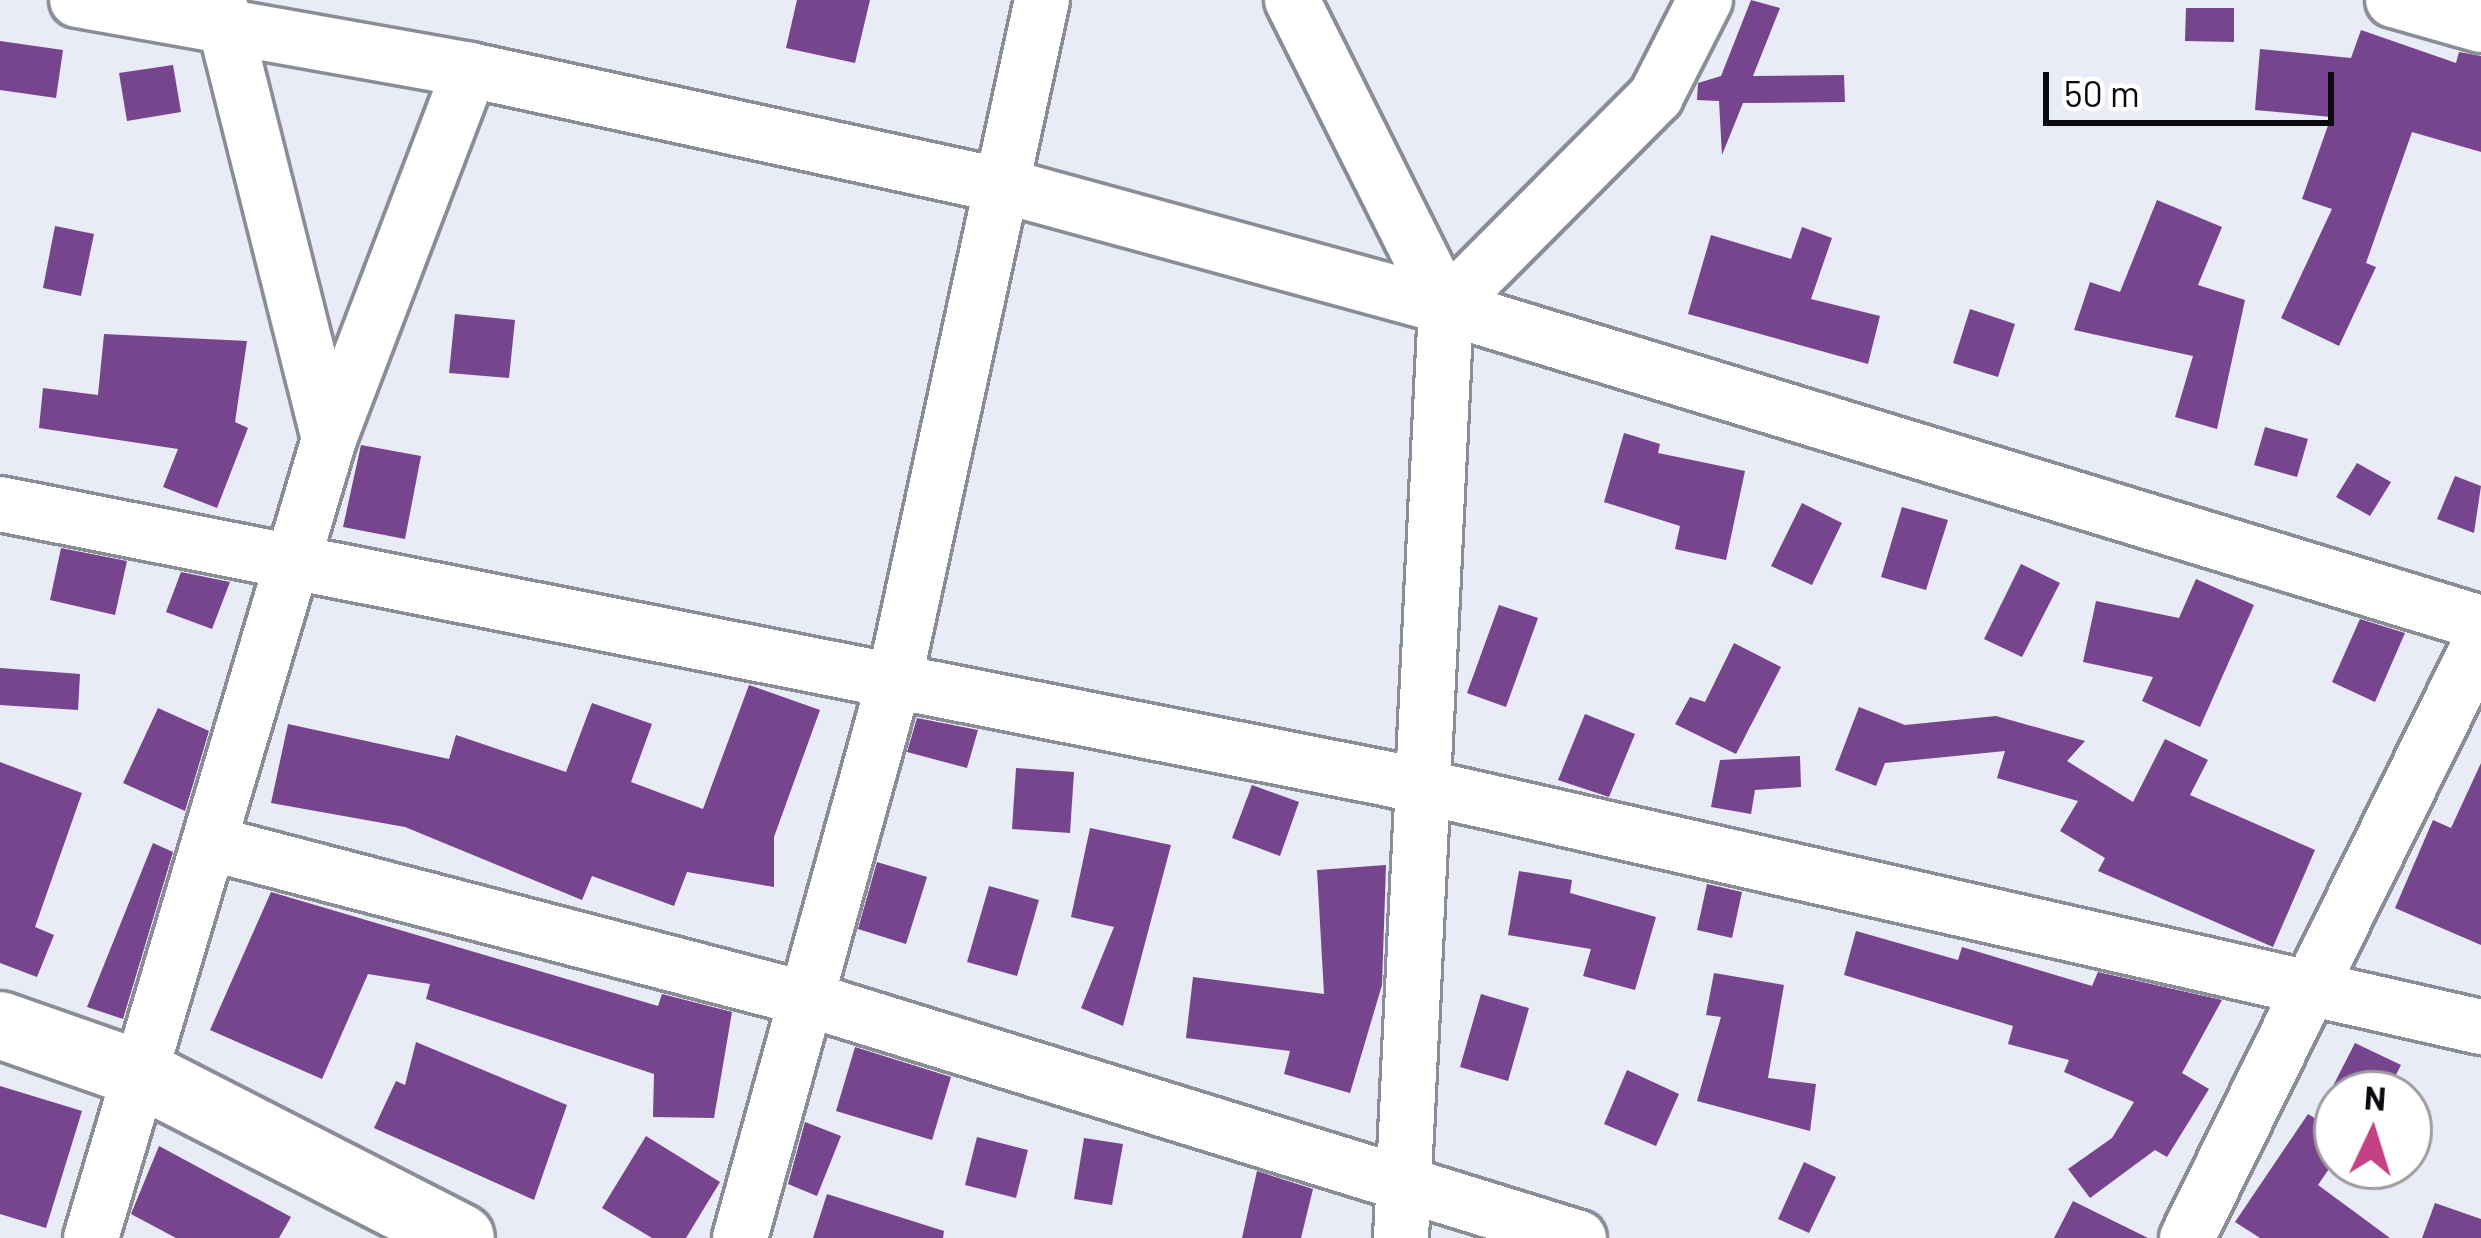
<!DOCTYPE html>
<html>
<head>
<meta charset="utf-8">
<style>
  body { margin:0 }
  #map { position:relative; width:2481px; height:1238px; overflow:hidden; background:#e9ebf7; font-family:Barlow,sans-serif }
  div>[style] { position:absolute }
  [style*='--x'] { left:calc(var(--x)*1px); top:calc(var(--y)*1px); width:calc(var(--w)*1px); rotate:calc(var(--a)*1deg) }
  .building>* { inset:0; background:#77448e }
  .roads { filter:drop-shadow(3px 0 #8a8c96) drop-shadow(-3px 0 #8a8c96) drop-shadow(0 3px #8a8c96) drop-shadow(0 -3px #8a8c96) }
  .minor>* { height:54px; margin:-27px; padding:0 27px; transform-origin:27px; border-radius:27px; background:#fff }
  .highway>* { height:66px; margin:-33px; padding:0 33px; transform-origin:33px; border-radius:33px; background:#fff }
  span { translate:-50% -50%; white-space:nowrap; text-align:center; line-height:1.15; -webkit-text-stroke:12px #fff; paint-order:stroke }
  .north { position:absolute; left:2313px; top:1070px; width:120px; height:120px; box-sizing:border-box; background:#fff; border:3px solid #9d9d9f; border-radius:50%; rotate:4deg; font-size:33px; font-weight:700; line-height:48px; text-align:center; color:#0b0b0f }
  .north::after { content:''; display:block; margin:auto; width:42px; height:54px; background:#c64183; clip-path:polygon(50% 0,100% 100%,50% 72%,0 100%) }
  .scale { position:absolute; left:2043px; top:72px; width:291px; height:54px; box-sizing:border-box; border:6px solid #0b0b0f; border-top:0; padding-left:15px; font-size:36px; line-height:42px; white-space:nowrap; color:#0b0b0f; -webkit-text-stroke:9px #fff; paint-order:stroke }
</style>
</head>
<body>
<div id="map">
  <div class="building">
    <div style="clip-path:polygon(797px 0,870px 0,855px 63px,786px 48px)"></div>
    <div style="clip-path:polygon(1751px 0,1780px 8px,1753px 76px,1844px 75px,1845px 102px,1743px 103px,1722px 155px,1719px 101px,1697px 100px,1698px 83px,1721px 76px)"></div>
    <div style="clip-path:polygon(2186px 8px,2234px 8px,2234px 42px,2185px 41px)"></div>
    <div style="clip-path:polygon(2361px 30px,2456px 63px,2459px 52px,2481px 56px,2481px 152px,2412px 132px,2366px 263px,2376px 267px,2339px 346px,2281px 318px,2332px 209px,2302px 199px,2331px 117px,2255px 110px,2260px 49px,2351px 58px)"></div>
    <div style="clip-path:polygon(0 41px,63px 50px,56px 98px,0 90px)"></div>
    <div style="clip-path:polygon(173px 65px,181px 112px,127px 121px,119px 73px)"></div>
    <div style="clip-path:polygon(2157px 200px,2222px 227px,2198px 285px,2245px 300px,2217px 429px,2175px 417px,2193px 356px,2074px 330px,2090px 282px,2120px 292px)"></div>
    <div style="clip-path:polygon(55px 226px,94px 234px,81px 296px,43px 288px)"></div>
    <div style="clip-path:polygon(1802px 227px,1832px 238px,1811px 299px,1880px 316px,1868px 364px,1688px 314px,1711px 235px,1791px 259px)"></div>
    <div style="clip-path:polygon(1970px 309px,2015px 324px,1998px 377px,1953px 363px)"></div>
    <div style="clip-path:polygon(455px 314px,515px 320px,509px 378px,449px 373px)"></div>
    <div style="clip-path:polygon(104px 334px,247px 341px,235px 422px,248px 428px,217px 508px,163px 487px,178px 449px,39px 428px,43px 388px,98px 395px)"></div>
    <div style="clip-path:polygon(2265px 427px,2308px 439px,2297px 477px,2254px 465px)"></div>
    <div style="clip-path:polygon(1624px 433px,1660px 444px,1658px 453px,1745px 471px,1726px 560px,1675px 549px,1680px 526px,1604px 502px)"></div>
    <div style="clip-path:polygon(361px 445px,421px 456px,405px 539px,343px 527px)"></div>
    <div style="clip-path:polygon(2357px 463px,2391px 482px,2370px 516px,2336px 497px)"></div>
    <div style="clip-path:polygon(2455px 476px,2481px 486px,2474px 533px,2437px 519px)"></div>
    <div style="clip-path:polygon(1802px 503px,1842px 523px,1812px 585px,1771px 566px)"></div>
    <div style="clip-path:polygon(1902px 507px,1948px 520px,1926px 590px,1881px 577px)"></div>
    <div style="clip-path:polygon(61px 548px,127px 561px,115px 615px,50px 600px)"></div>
    <div style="clip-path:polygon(2021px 564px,2060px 583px,2022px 657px,1984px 639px)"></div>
    <div style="clip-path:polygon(181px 572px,230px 582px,212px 629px,166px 612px)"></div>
    <div style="clip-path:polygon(2196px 579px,2254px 605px,2200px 727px,2142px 701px,2153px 677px,2083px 662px,2096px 601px,2179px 618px)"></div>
    <div style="clip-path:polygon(1499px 605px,1538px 618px,1506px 707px,1467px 693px)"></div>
    <div style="clip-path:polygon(2360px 619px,2405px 633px,2375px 702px,2332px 682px)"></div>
    <div style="clip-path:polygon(1734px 643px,1781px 667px,1736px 754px,1675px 724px,1690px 697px,1705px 702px)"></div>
    <div style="clip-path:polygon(0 668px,80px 674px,78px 710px,0 705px)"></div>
    <div style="clip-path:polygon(749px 685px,820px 710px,774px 837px,774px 887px,687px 872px,674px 906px,592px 876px,582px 900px,405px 827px,271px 803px,288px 724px,449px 759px,456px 735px,566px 772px,592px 703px,652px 724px,631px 782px,703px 809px)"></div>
    <div style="clip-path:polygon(1859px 707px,1905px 725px,1996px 716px,2085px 741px,2067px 761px,2133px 802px,2165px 739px,2208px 760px,2190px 795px,2315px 850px,2273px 947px,2098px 871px,2105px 858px,2060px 831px,2078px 801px,1997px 778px,2005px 751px,1885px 763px,1876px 786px,1835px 770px)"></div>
    <div style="clip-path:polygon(158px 708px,209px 731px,185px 811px,123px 783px)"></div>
    <div style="clip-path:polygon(1585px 714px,1635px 734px,1609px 797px,1558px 780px)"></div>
    <div style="clip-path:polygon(917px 718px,978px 730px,967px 768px,907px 752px)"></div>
    <div style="clip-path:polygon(1800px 756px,1801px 787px,1755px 790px,1751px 814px,1711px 807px,1720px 760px)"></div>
    <div style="clip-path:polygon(0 762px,82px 793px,35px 927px,54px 935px,37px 977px,0 963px)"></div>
    <div style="clip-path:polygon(2481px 763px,2481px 945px,2395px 908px,2433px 820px,2451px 828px)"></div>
    <div style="clip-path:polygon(1016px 768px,1074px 772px,1070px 833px,1012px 829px)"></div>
    <div style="clip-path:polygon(1252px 785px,1299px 802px,1280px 856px,1232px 838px)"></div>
    <div style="clip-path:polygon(1090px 828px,1171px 845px,1123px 1026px,1081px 1008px,1114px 927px,1071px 917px)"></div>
    <div style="clip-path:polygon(153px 843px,173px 852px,123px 1019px,87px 1007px)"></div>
    <div style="clip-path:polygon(877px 862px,927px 877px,906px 944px,858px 929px)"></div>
    <div style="clip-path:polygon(1386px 865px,1382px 985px,1350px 1093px,1284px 1074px,1290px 1051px,1186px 1038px,1193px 977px,1324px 994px,1317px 870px)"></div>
    <div style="clip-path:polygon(1519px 871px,1572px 880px,1570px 893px,1656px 917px,1635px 990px,1583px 976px,1591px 949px,1508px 935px)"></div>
    <div style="clip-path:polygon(1707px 884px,1742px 892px,1732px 938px,1697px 930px)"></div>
    <div style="clip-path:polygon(989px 886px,1039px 900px,1017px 976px,967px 962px)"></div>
    <div style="clip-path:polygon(271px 892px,658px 1006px,662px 994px,732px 1012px,714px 1118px,653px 1117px,654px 1074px,426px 999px,430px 984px,368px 974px,322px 1079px,210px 1030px)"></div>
    <div style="clip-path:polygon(1856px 931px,1958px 960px,1962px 947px,2092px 986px,2098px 972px,2222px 1000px,2182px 1073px,2209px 1089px,2167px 1157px,2155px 1150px,2090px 1198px,2068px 1169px,2112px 1138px,2134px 1102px,2064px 1072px,2069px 1060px,2008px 1044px,2013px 1026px,1844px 975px)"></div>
    <div style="clip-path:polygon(1714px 973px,1784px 985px,1768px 1078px,1816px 1084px,1810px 1131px,1697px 1101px,1721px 1017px,1706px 1015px)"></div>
    <div style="clip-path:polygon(1481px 994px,1529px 1008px,1508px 1081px,1460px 1067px)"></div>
    <div style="clip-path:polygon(416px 1042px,567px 1105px,534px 1200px,374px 1128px,396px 1081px,405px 1085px)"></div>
    <div style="clip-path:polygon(2355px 1043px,2401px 1065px,2386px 1094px,2337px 1094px,2337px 1157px,2318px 1185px,2390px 1238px,2260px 1238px,2235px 1222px,2308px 1114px,2316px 1119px)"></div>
    <div style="clip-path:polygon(855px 1047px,951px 1077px,932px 1140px,836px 1111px)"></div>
    <div style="clip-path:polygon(1627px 1070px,1679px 1094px,1656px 1146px,1604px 1124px)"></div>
    <div style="clip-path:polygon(0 1086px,82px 1111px,46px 1228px,0 1214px)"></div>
    <div style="clip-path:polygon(805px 1122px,841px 1136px,817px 1196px,788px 1184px)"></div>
    <div style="clip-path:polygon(646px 1136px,720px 1182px,686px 1238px,652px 1238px,602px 1208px)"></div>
    <div style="clip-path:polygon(977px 1137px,1028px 1150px,1016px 1198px,965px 1185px)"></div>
    <div style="clip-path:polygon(1084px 1138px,1123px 1144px,1112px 1205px,1074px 1199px)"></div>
    <div style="clip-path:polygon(159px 1146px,291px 1217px,279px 1238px,176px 1238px,131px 1214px)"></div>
    <div style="clip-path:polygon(1804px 1162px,1836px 1177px,1809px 1233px,1778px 1219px)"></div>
    <div style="clip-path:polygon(1257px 1171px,1313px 1189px,1301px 1238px,1242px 1238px)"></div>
    <div style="clip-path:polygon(827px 1194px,944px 1231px,943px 1238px,813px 1238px)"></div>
    <div style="clip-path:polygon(2073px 1201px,2148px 1238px,2054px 1238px)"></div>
    <div style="clip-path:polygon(2435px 1203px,2481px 1219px,2481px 1238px,2422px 1238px)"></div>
  </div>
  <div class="roads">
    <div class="minor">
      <div style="--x:77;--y:0;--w:399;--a:10.1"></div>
      <div style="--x:470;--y:70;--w:551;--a:12.27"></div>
      <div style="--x:1008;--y:187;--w:454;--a:15.3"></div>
      <div style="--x:1446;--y:307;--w:1082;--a:16.98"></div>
      <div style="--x:1292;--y:0;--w:343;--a:63.4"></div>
      <div style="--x:1446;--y:307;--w:932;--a:92.77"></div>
      <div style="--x:2393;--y:0;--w:91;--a:15.9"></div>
      <div style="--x:1446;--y:307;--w:298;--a:-45.1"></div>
      <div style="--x:1656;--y:96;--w:108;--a:-63"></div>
      <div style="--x:329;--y:439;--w:395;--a:-69.1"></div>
      <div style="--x:0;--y:504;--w:1411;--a:11.2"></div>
      <div style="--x:1384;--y:778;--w:1125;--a:12.79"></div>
      <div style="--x:213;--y:844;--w:617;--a:14.64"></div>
      <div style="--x:810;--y:1000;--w:805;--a:17.2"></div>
      <div style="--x:91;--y:1238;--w:834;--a:-73.41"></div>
      <div style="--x:329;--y:439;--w:453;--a:-104.1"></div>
      <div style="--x:740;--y:1238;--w:577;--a:-74.52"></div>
      <div style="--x:894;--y:682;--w:698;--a:-77.76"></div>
      <div style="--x:2187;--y:1238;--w:665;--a:-63.78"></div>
    </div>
    <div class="highway">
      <div style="--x:0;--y:1025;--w:151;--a:19.3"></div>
      <div style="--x:143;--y:1075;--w:357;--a:27.1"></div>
    </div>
  </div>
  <div class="north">N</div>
  <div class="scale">50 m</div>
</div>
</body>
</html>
